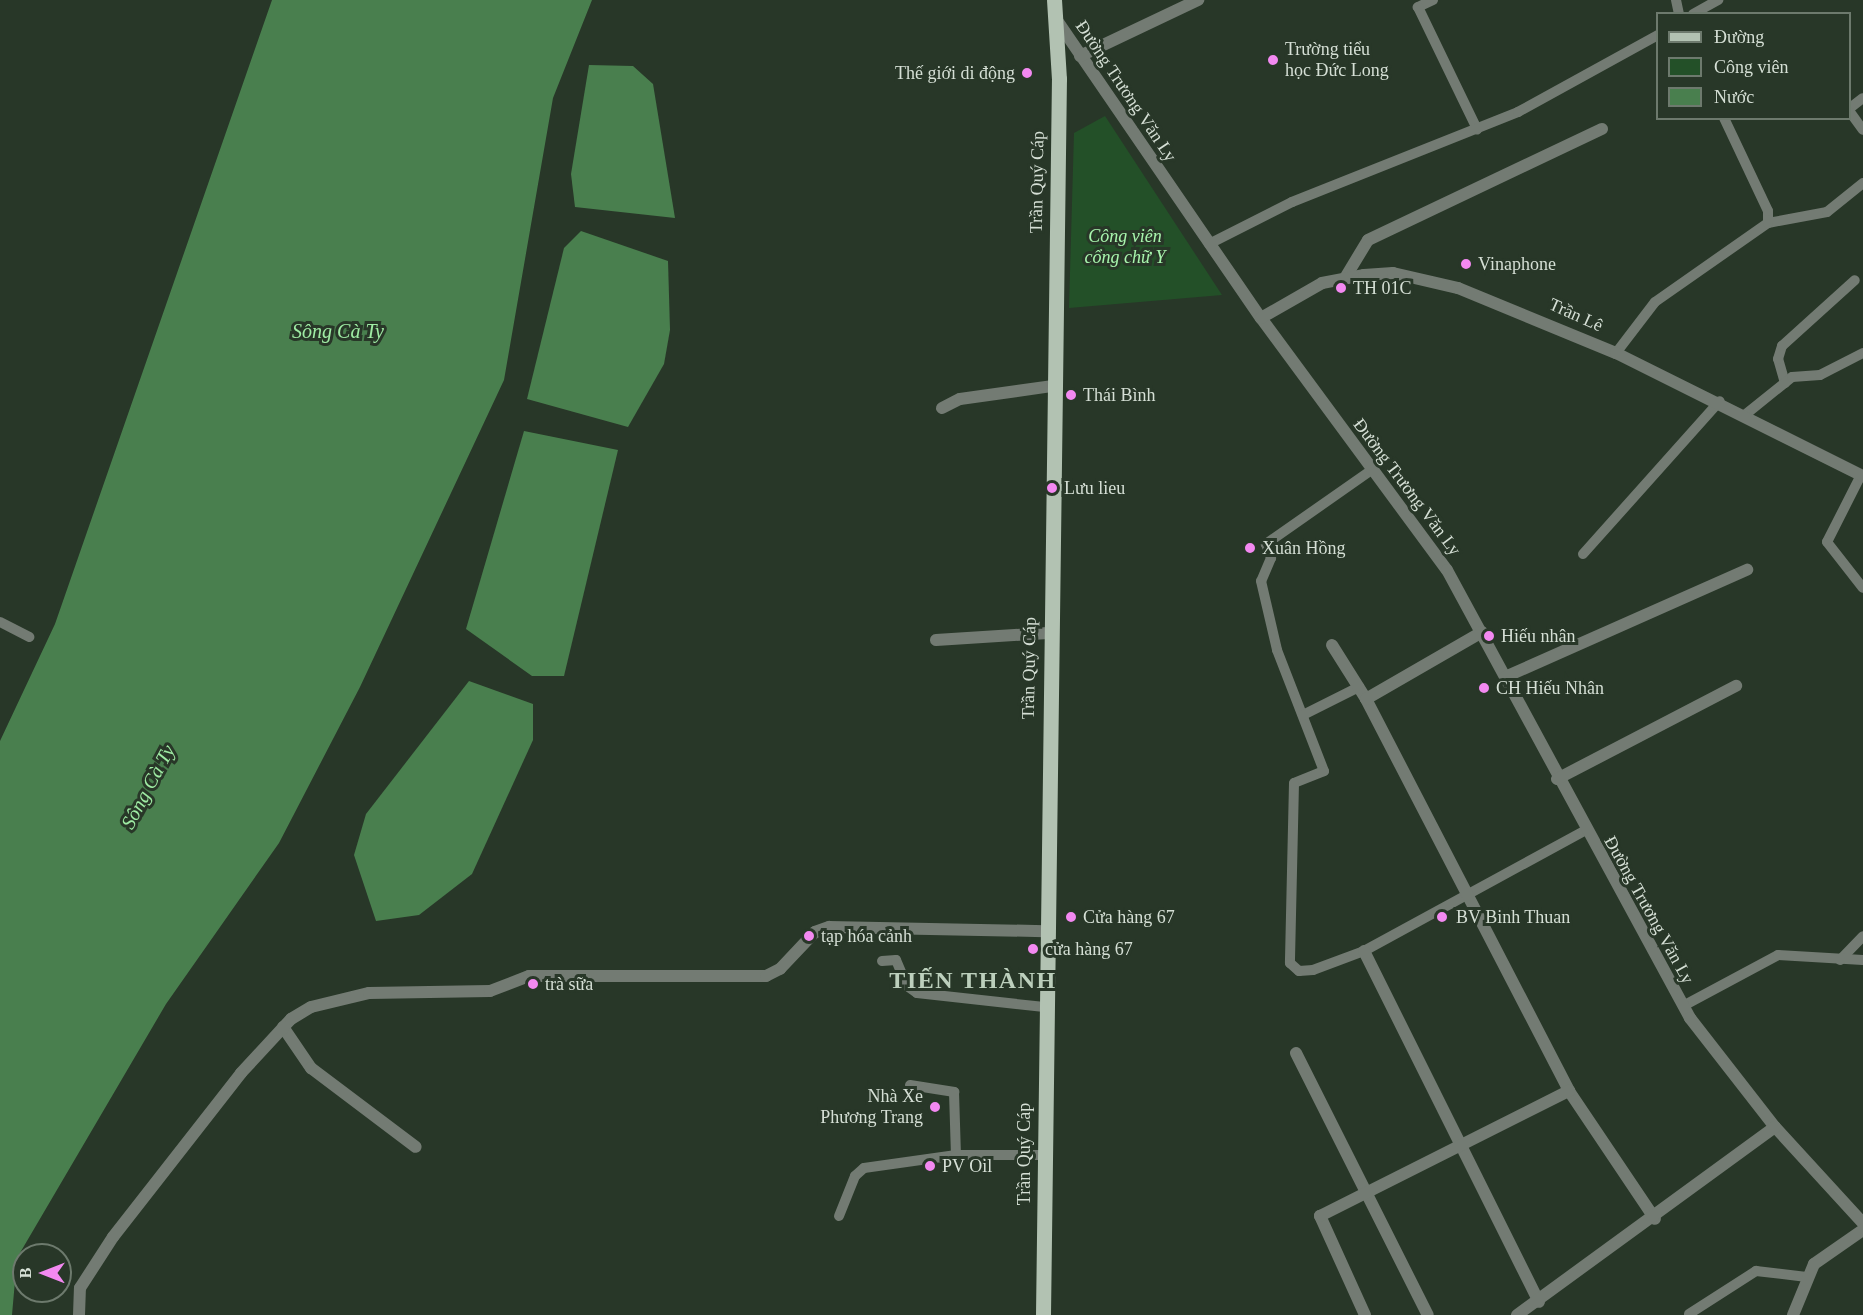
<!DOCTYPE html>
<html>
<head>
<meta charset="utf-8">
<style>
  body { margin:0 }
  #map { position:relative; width:1863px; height:1315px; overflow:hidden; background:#283728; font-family:"Times New Roman",serif }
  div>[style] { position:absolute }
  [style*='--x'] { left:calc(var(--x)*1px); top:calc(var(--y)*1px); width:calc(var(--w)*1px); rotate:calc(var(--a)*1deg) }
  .green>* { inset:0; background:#235028 }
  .water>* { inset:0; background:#497f4e }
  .service>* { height:10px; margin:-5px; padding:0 5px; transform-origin:5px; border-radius:5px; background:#737b73 }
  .minor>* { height:12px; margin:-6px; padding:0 6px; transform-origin:6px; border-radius:6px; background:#737b73 }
  .primary>* { height:15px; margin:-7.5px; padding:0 7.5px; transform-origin:7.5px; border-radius:7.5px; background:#b2c2b2 }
  .dots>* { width:16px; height:16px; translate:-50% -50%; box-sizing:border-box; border:3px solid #283728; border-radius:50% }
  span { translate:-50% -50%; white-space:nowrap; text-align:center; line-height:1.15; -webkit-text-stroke:6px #283728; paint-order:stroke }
  .poi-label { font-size:18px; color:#d5dfd5 }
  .left { translate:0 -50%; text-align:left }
  .right { translate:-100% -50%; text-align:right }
  .street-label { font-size:18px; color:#d5dfd5 }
  .park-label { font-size:18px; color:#a8f5ad; font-style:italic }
  .water-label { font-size:20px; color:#9feca4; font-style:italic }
  .district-label { font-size:24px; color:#bccfbc; font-weight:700; letter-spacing:1.5px }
  .legend { position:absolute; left:1656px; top:12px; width:195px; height:108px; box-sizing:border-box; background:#283728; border:2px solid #6d7a6d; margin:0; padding:8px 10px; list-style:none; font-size:18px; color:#d5dfd5 }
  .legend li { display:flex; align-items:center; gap:12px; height:30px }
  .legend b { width:30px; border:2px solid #6d7a6d }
  .north { position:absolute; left:12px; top:1243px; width:60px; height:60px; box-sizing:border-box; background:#283728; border:2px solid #6d7a6d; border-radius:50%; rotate:270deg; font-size:16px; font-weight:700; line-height:24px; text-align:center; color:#d5dfd5 }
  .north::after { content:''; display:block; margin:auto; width:21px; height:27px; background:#f389f1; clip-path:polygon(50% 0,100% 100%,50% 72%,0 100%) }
</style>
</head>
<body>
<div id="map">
  <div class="green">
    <div style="clip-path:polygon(1105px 116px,1222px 295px,1069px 308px,1074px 133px)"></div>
  </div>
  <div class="water">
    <div style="clip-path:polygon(272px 0,592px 0,553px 98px,504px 380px,360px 687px,279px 843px,166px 1004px,17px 1258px,12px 1315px,0 1315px,0 741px,55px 624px)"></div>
    <div style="clip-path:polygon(589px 65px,633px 66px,653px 84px,675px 218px,575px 207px,571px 174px)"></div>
    <div style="clip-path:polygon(581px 231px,668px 261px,670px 330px,664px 364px,628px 427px,527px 399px,564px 248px)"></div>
    <div style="clip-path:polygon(524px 431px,618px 450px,564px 676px,532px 676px,466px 629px)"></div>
    <div style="clip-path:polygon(469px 681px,533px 704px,533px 740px,472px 874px,419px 915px,376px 921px,354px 855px,366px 814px)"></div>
  </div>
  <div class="service">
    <div style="--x:1433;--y:0;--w:17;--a:155"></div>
    <div style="--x:1418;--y:7;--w:136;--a:64.2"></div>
    <div style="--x:1676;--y:0;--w:14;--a:78"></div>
    <div style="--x:1693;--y:14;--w:29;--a:-29"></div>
    <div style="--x:1850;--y:108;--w:16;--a:-38"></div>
    <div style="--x:1850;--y:112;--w:22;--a:54"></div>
    <div style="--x:1768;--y:223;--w:60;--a:-10.6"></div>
    <div style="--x:1827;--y:212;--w:46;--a:-38.9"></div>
    <div style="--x:1209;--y:244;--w:93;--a:-26.8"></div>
    <div style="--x:1292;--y:202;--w:243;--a:-21.7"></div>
    <div style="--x:1518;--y:112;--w:160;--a:-28.8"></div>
    <div style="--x:1616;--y:353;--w:64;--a:-52.6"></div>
    <div style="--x:1655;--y:302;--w:138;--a:-35"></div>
    <div style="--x:1768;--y:223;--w:12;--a:-90"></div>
    <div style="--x:1768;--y:211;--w:103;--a:-115.3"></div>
    <div style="--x:1785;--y:383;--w:25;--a:-106"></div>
    <div style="--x:1778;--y:359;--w:14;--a:-73"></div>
    <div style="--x:1782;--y:346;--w:98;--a:-42.1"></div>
    <div style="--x:1746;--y:414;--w:59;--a:-38.8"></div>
    <div style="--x:1792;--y:377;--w:28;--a:-4"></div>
    <div style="--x:1820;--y:375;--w:48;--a:-27.1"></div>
    <div style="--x:1373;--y:469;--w:131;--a:145"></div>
    <div style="--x:1266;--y:544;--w:15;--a:70"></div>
    <div style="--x:1271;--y:558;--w:25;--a:113"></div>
    <div style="--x:1261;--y:581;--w:71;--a:76.9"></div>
    <div style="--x:1277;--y:650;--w:130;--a:68.8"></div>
    <div style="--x:1324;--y:771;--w:32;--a:158"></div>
    <div style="--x:1294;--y:783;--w:180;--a:91.3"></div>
    <div style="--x:1290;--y:963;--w:12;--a:42"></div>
    <div style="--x:1299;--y:971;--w:14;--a:-4"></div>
    <div style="--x:1313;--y:970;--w:54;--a:-20.4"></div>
    <div style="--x:1364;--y:951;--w:251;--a:-28.6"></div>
    <div style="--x:1861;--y:475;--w:75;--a:116.9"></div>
    <div style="--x:1827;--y:542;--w:58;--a:52"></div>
    <div style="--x:1583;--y:554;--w:205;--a:-48.2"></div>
    <div style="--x:0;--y:622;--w:33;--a:27"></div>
    <div style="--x:1303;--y:715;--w:63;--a:-26.6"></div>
    <div style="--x:1840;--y:960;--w:33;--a:-46"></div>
    <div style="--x:882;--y:961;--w:14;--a:-4"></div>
    <div style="--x:896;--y:960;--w:28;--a:67"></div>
    <div style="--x:907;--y:986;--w:12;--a:35"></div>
    <div style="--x:917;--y:993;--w:128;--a:6.3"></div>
    <div style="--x:1683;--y:1006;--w:108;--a:-28.2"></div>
    <div style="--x:1778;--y:955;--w:85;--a:3.4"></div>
    <div style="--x:910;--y:1085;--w:45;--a:9"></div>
    <div style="--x:954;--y:1092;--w:63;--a:88.2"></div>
    <div style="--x:839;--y:1216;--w:43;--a:-68.2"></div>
    <div style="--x:855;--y:1176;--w:12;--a:-42"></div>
    <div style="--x:864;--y:1168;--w:93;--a:-8"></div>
    <div style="--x:956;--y:1155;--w:88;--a:0"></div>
    <div style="--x:1689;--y:1314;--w:80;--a:-32.7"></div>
    <div style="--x:1756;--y:1271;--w:51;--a:6.7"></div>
  </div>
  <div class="minor">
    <div style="--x:1058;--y:22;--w:359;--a:55.6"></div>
    <div style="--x:1261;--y:318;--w:313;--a:53.6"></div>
    <div style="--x:1447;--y:570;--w:510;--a:61.52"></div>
    <div style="--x:1690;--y:1018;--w:138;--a:52.1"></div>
    <div style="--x:1775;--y:1127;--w:130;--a:47.5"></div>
    <div style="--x:1080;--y:56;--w:131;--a:-25.4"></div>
    <div style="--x:1345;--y:278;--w:44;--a:-58.8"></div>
    <div style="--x:1368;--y:240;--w:259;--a:-25.4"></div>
    <div style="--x:1261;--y:318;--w:70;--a:-29.8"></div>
    <div style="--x:1322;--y:283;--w:43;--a:-10.8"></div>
    <div style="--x:1364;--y:275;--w:29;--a:-4"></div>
    <div style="--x:1393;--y:273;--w:67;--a:13"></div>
    <div style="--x:1458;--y:288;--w:171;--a:22.4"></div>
    <div style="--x:1616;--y:353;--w:276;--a:26.5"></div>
    <div style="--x:942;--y:408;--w:20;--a:-27"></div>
    <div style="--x:960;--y:399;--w:94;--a:-8"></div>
    <div style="--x:936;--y:640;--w:112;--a:-3.6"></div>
    <div style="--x:1332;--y:645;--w:64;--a:57.8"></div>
    <div style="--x:1366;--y:699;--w:441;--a:62.6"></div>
    <div style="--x:1569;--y:1091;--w:154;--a:56.1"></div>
    <div style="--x:1505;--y:677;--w:265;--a:-23.9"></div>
    <div style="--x:1366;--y:699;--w:134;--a:-30"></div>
    <div style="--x:1557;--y:779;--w:202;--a:-27.5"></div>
    <div style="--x:1364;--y:951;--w:392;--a:63.5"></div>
    <div style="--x:283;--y:1027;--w:50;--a:55.7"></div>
    <div style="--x:311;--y:1068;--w:131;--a:37"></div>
    <div style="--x:1296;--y:1053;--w:293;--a:63.3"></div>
    <div style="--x:79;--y:1315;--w:27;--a:-88"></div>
    <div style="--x:80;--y:1288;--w:61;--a:-57.1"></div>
    <div style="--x:113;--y:1237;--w:208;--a:-52"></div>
    <div style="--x:241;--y:1073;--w:74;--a:-47.2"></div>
    <div style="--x:291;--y:1019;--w:23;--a:-31"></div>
    <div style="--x:311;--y:1007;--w:60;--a:-13.6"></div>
    <div style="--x:369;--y:993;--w:121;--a:-0.9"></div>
    <div style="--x:490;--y:991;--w:42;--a:-21"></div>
    <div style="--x:529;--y:976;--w:237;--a:0"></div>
    <div style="--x:766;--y:976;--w:16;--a:-27"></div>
    <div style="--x:780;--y:969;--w:51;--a:-46.6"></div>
    <div style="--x:815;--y:932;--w:15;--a:-20"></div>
    <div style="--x:829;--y:927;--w:216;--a:1.1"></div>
    <div style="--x:1365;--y:1315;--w:109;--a:-114.4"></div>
    <div style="--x:1320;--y:1216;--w:279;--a:-26.7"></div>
    <div style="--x:1517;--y:1315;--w:319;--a:-36.1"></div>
    <div style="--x:1793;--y:1315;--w:55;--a:-67.6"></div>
    <div style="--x:1814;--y:1264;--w:60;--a:-34.8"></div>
  </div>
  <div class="primary">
    <div style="--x:1043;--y:1315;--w:1236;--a:-89.26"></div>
    <div style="--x:1059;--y:79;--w:79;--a:-93.6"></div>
  </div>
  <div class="dots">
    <div style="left:1273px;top:60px;background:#f389f1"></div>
    <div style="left:1027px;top:73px;background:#f389f1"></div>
    <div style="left:1466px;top:264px;background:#f389f1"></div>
    <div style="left:1341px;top:288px;background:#f389f1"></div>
    <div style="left:1071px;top:395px;background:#f389f1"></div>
    <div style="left:1052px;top:488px;background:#f389f1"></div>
    <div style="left:1250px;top:548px;background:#f389f1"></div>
    <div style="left:1489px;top:636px;background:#f389f1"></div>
    <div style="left:1484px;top:688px;background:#f389f1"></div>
    <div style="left:1071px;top:917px;background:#f389f1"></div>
    <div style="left:1442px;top:917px;background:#f389f1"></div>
    <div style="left:809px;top:936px;background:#f389f1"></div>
    <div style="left:1033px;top:949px;background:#f389f1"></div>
    <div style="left:533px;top:984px;background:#f389f1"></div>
    <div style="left:935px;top:1107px;background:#f389f1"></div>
    <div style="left:930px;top:1166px;background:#f389f1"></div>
  </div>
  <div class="poi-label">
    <span class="left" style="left:1285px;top:60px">Trường tiểu<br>học Đức Long</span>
    <span class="right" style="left:1015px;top:73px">Thế giới di động</span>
    <span class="left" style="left:1478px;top:264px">Vinaphone</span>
    <span class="left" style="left:1353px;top:288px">TH 01C</span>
    <span class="left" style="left:1083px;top:395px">Thái Bình</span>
    <span class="left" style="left:1064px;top:488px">Lưu lieu</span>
    <span class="left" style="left:1262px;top:548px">Xuân Hồng</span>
    <span class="left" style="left:1501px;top:636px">Hiếu nhân</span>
    <span class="left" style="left:1496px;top:688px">CH Hiếu Nhân</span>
    <span class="left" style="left:1083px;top:917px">Cửa hàng 67</span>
    <span class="left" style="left:1456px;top:917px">BV Binh Thuan</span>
    <span class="left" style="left:821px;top:936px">tạp hóa cảnh</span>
    <span class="left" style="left:1045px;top:949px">cửa hàng 67</span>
    <span class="left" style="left:545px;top:984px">trà sữa</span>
    <span class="right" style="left:923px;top:1107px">Nhà Xe<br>Phương Trang</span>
    <span class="left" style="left:942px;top:1166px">PV Oil</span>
  </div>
  <div class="street-label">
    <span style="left:1126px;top:91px;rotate:56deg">Đường Trương Văn Ly</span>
    <span style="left:1037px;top:182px;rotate:-89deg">Trần Quý Cáp</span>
    <span style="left:1576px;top:315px;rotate:24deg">Trần Lê</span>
    <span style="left:1407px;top:487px;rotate:53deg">Đường Trương Văn Ly</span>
    <span style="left:1029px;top:668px;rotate:-89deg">Trần Quý Cáp</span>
    <span style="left:1649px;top:910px;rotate:61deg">Đường Trương Văn Ly</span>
    <span style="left:1024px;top:1154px;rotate:-90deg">Trần Quý Cáp</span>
  </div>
  <div class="park-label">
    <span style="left:1125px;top:247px">Công viên<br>cổng chữ Y</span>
  </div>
  <div class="water-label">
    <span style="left:338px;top:331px">Sông Cà Ty</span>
    <span style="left:148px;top:787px;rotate:-62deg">Sông Cà Ty</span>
  </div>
  <div class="district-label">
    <span style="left:973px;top:981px">TIẾN THÀNH</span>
  </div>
  <ul class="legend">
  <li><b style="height:8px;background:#b2c2b2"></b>Đường</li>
  <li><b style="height:16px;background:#235028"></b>Công viên</li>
  <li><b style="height:16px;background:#497f4e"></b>Nước</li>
  </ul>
  <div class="north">B</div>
</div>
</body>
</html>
